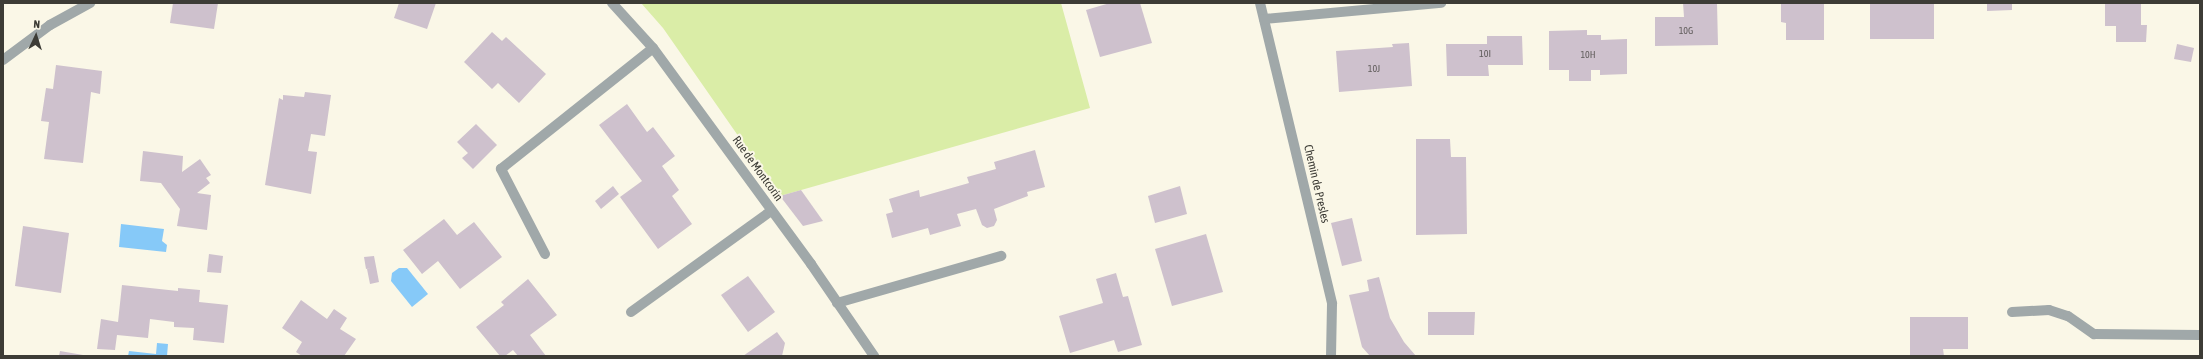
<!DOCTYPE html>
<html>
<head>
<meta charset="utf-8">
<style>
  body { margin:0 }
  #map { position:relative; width:2203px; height:359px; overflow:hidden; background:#faf7e7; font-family:"Asap Condensed",sans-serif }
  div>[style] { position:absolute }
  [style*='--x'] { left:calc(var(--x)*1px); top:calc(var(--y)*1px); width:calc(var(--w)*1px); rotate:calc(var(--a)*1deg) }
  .green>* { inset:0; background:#daeda7 }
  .water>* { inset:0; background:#86c9f8 }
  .building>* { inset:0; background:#cec1cd }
  .lane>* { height:10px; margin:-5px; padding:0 5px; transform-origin:5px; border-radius:5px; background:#a0a8a9 }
  .street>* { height:10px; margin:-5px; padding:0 5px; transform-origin:5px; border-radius:5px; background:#a0a8a9 }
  span { translate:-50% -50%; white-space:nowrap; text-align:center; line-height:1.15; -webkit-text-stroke:4px #faf7e7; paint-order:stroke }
  .number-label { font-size:10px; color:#615d5c }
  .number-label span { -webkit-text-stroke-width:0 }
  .street-label { font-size:12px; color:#3d3c36 }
  .frame { position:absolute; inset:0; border:4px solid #3d3c36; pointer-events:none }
  .north { position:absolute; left:16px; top:16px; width:40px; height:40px; -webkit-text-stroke:3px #faf7e7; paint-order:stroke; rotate:4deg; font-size:11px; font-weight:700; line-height:16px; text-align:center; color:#3d3c36 }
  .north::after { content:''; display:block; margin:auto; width:14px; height:18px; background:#3d3c36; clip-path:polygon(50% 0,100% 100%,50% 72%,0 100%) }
</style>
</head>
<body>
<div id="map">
  <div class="green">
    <div style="clip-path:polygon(641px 3px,1061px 3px,1090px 108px,780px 196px,663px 28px)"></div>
  </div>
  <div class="water">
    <div style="clip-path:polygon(121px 224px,164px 229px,162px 241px,167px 245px,166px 252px,119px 247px)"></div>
    <div style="clip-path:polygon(399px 268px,407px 268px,428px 294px,412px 307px,391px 281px,392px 273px)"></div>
    <div style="clip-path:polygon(157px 343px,168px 344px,167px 356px,128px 356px,129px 351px,156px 354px)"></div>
  </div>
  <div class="building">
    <div style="clip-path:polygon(173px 3px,218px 3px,214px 29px,170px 23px)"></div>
    <div style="clip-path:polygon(399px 3px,436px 3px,427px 29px,394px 18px)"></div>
    <div style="clip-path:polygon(1110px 3px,1140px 3px,1152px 43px,1100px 57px,1086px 10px)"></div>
    <div style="clip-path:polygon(1683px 3px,1717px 3px,1718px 45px,1655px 46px,1655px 17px,1684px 17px)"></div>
    <div style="clip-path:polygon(1824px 3px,1824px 40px,1786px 40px,1786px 23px,1781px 22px,1781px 4px)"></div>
    <div style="clip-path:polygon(1870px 3px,1934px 3px,1934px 39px,1870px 39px)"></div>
    <div style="clip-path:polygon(1987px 3px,2012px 3px,2012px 10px,1987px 11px)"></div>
    <div style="clip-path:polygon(2105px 3px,2141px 3px,2141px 25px,2147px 25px,2146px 42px,2116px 42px,2116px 26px,2105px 26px)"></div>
    <div style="clip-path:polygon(1587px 30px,1587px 35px,1601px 35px,1601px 40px,1627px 39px,1627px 74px,1600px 75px,1600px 70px,1591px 70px,1591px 81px,1569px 81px,1569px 70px,1549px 70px,1549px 31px)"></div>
    <div style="clip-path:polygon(492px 32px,502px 41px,506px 37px,546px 74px,519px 103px,498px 83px,492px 89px,464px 62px)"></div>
    <div style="clip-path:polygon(1487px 36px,1522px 36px,1523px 65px,1488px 65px,1489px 76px,1447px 76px,1446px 44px,1487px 44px)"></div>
    <div style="clip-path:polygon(1409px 43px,1412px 86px,1339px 92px,1336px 51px,1393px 47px,1392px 44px)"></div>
    <div style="clip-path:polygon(2177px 44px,2194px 48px,2191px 62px,2174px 59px)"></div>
    <div style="clip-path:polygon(56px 65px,102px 71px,100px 94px,91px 92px,83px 163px,44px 159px,49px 122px,41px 121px,46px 88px,53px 89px)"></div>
    <div style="clip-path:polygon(305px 92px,331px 95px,325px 136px,311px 134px,308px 151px,317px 152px,311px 194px,265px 185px,279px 98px,283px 100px,283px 95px,304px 97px)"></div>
    <div style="clip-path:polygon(627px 104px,647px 132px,653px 127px,675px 156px,662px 166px,679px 190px,672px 196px,692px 224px,658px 249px,620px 197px,642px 181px,599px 125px)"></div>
    <div style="clip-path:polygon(476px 124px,497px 145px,473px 169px,462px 158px,468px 153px,457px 142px)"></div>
    <div style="clip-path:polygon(1416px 139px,1450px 139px,1451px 157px,1466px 157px,1467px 234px,1416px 235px)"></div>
    <div style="clip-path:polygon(1035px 150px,1045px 187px,1027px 192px,1028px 196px,994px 209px,997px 220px,994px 226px,987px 228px,982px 225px,976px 209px,957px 214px,961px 226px,930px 235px,928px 228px,892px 238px,886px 214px,893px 212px,889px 199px,919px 190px,920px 197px,969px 183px,967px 177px,996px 169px,994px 162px)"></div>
    <div style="clip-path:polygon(143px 151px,183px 156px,182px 172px,200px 159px,211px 175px,206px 178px,210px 183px,197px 193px,211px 195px,207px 230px,177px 226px,180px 209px,161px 183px,140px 181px)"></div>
    <div style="clip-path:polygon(613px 186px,619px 194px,601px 209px,595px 201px)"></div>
    <div style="clip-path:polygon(1180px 186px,1187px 214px,1155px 223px,1148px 196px)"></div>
    <div style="clip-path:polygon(801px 190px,823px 221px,803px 226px,780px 196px)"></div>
    <div style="clip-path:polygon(1352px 218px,1362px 261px,1342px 266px,1331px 223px)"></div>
    <div style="clip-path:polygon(444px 219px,457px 235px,474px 222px,502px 257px,460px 289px,438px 261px,422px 274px,403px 250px)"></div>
    <div style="clip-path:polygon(23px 226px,69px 233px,61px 293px,15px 286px)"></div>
    <div style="clip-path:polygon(1206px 234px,1223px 292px,1172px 306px,1155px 249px)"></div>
    <div style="clip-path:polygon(209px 254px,223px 256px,221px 273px,207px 272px)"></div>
    <div style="clip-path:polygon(374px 256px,379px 282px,370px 284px,367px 269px,371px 268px,366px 269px,364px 257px)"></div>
    <div style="clip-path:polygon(1116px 273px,1123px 297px,1128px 296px,1142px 345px,1118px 352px,1114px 340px,1070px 353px,1059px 316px,1103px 303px,1096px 279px)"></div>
    <div style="clip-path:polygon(748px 276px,775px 312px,748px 332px,721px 295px)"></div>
    <div style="clip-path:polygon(1379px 277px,1390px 318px,1404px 342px,1416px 356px,1370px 356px,1362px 347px,1349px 295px,1369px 291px,1367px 280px)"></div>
    <div style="clip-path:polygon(528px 279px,557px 315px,530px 335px,546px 356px,518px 356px,513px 350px,505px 356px,500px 356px,476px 327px,504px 305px,501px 302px)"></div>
    <div style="clip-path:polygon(122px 285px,178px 291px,178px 288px,200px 290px,199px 302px,228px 305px,224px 343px,193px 340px,194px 328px,174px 327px,174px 322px,150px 319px,148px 338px,117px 335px,115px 350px,97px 349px,101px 319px,118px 322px)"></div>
    <div style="clip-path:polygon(301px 300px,327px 319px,334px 309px,347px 318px,340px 329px,356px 339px,344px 356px,302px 356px,296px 352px,302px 342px,282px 328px)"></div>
    <div style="clip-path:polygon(1428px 312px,1475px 312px,1474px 335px,1428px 335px)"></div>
    <div style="clip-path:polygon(1910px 317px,1968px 317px,1968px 349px,1943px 349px,1944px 356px,1910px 356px)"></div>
    <div style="clip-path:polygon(777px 332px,785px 343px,782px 356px,743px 356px)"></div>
    <div style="clip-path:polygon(60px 351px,83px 355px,82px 356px,59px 356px)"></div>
  </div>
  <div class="lane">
    <div style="--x:545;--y:254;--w:96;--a:-117.4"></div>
    <div style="--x:501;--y:169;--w:194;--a:-38.5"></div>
    <div style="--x:837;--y:303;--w:171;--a:-16"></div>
    <div style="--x:631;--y:312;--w:173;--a:-35.8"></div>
    <div style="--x:2012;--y:312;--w:37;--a:-3"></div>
    <div style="--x:2049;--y:310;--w:20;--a:18"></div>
    <div style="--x:2068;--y:316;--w:32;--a:35"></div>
    <div style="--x:2094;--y:334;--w:106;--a:0.5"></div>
  </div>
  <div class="street">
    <div style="--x:612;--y:3;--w:61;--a:47.7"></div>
    <div style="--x:653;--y:48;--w:268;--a:53.8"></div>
    <div style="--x:811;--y:264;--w:112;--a:55.6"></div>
    <div style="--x:1260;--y:3;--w:309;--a:76.5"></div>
    <div style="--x:1332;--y:304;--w:52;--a:91.1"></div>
    <div style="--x:1264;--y:19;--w:178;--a:-5.2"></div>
    <div style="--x:3;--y:60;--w:59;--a:-36.7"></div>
    <div style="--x:50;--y:25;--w:46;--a:-28.8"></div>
  </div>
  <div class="number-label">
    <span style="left:1686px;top:31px">10G</span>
    <span style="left:1485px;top:54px">10I</span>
    <span style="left:1588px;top:55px">10H</span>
    <span style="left:1374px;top:69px">10J</span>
  </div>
  <div class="street-label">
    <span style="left:757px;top:169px;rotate:54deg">Rue de Montcorin</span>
    <span style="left:1316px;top:184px;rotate:77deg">Chemin de Presles</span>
  </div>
  <div class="frame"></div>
  <div class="north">N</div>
</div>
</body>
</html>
